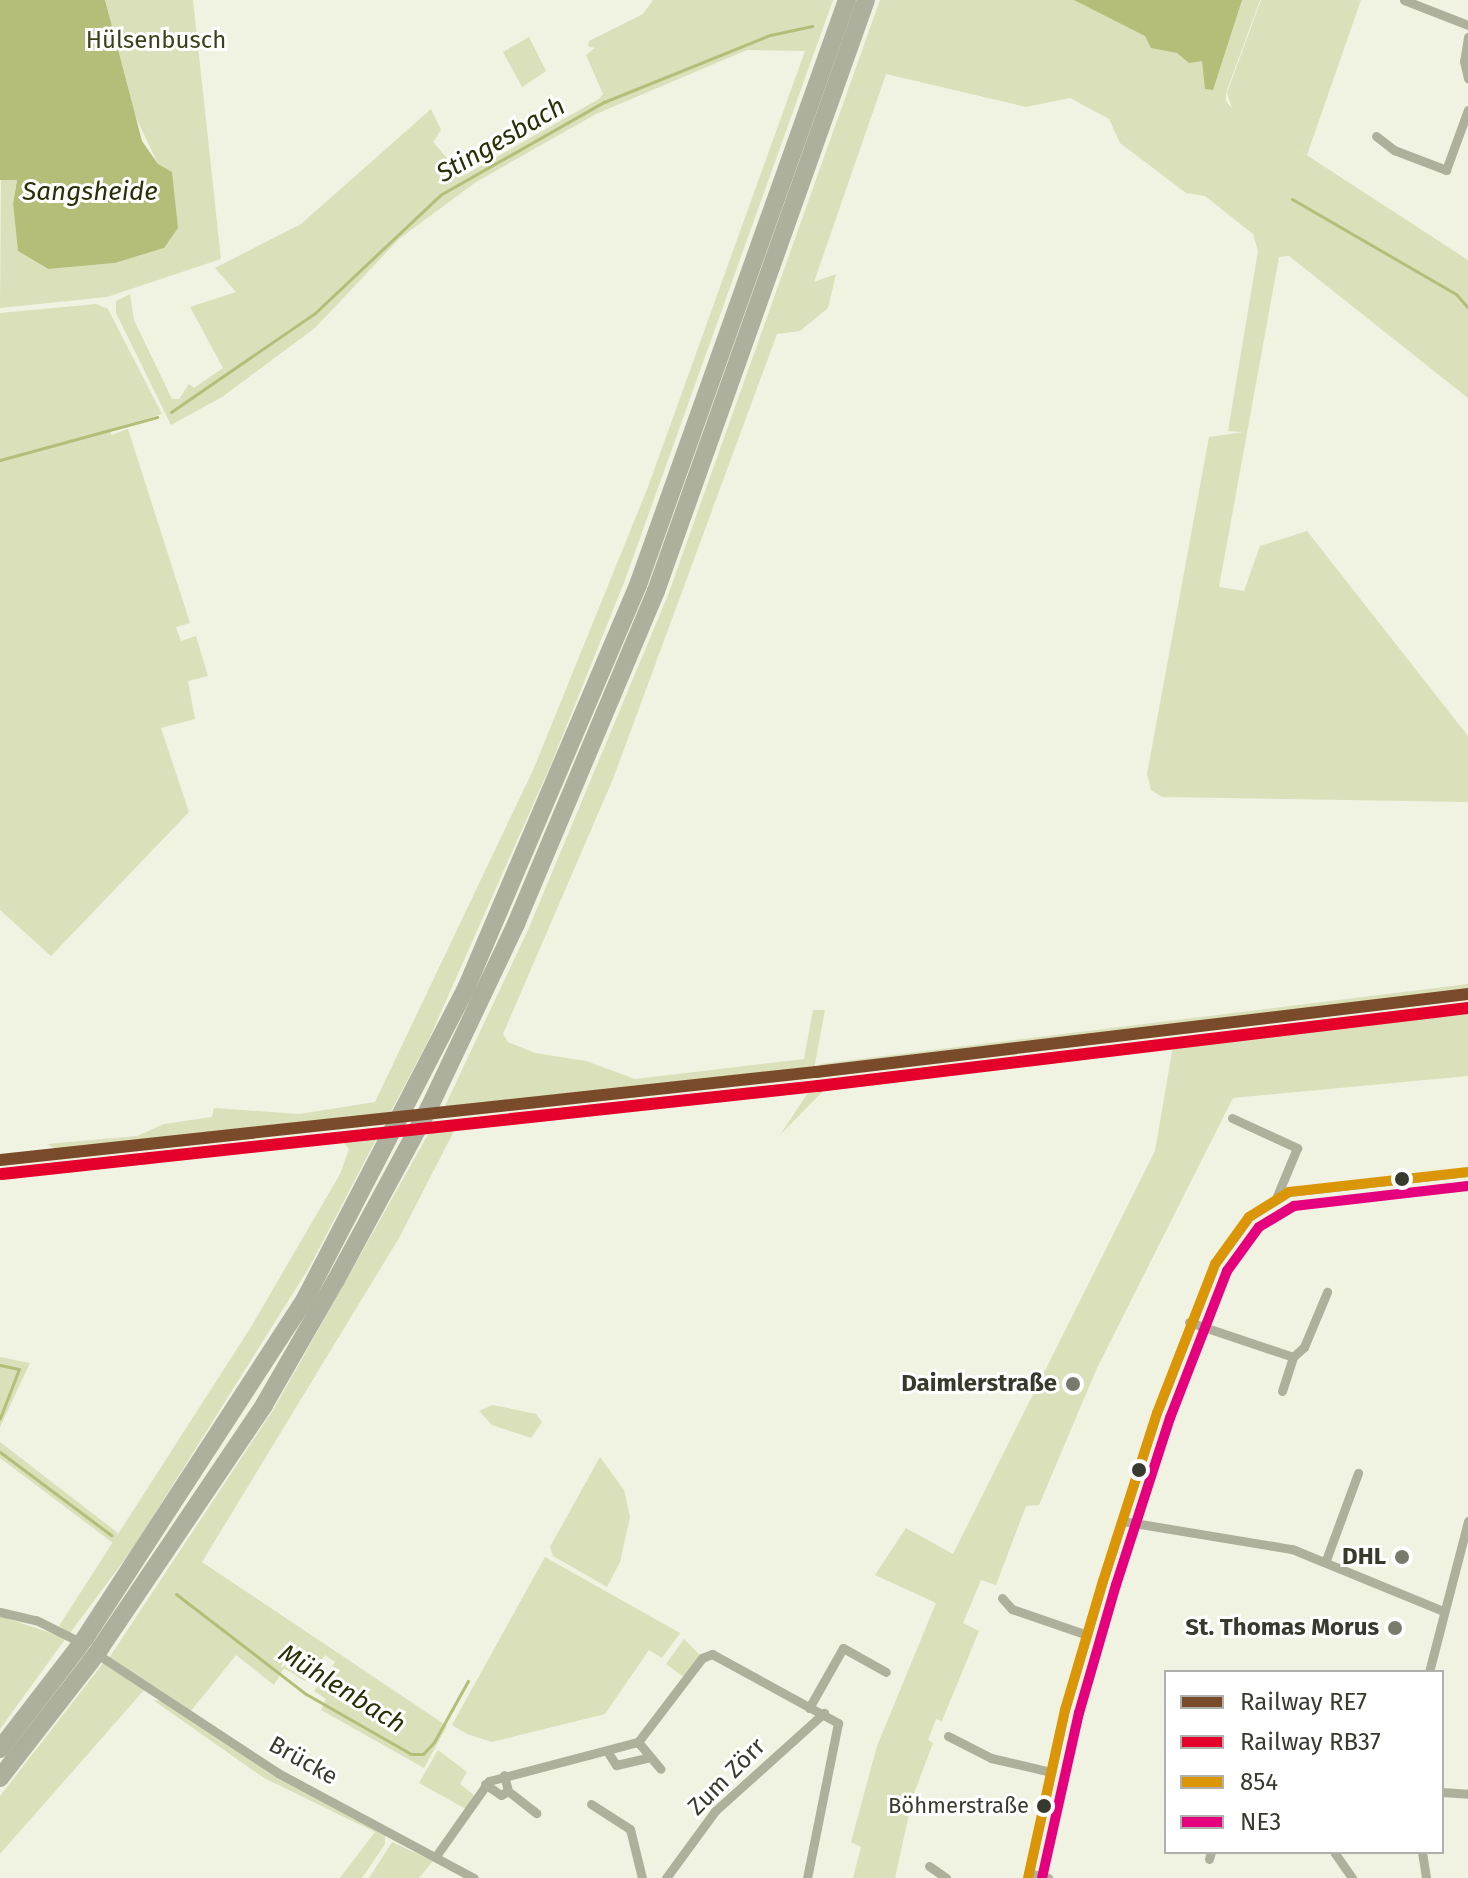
<!DOCTYPE html>
<html>
<head>
<meta charset="utf-8">
<style>
  body { margin:0 }
  #map { position:relative; width:1468px; height:1878px; overflow:hidden; background:#f0f3e1; font-family:"Fira Sans",sans-serif }
  div>[style] { position:absolute }
  [style*='--x'] { left:calc(var(--x)*1px); top:calc(var(--y)*1px); width:calc(var(--w)*1px); rotate:calc(var(--a)*1deg) }
  .green>* { inset:0; background:#dae0ba }
  .water>* { inset:0; background:#b4be78 }
  .stream>* { height:3px; margin:-1.5px; padding:0 1.5px; transform-origin:1.5px; border-radius:1.5px; background:#b4be78 }
  .minor>* { height:9px; margin:-4.5px; padding:0 4.5px; transform-origin:4.5px; border-radius:4.5px; background:#adb19c }
  .motorway>* { height:18px; margin:-9px; padding:0 9px; transform-origin:9px; border-radius:9px; background:#acb09d }
  .motorway-bridge>* { height:18px; margin:-9px; padding:0 9px; transform-origin:9px; border-radius:9px; background:#acb09d }
  .bus-1>* { height:10px; margin:-5px; padding:0 5px; transform-origin:5px; border-radius:5px; background:#da9607 }
  .bus-2>* { height:10px; margin:-5px; padding:0 5px; transform-origin:5px; border-radius:5px; background:#e5007d }
  .rail-1>* { height:12px; margin:-6px; padding:0 6px; transform-origin:6px; border-radius:6px; background:#7a4b2a }
  .rail-2>* { height:12px; margin:-6px; padding:0 6px; transform-origin:6px; border-radius:6px; background:#e4002b }
  .dots>* { width:22px; height:22px; translate:-50% -50%; box-sizing:border-box; border:4px solid #fff; border-radius:50% }
  span { translate:-50% -50%; white-space:nowrap; text-align:center; line-height:1.15; -webkit-text-stroke:6px #fff; paint-order:stroke }
  .bus-label { font-size:22px; color:#383a2d }
  .right { translate:-100% -50%; text-align:right }
  .park-label { font-size:24px; color:#3b4019 }
  .poi-label { font-size:24px; color:#383a2d; font-weight:700 }
  .street-label { font-size:24px; color:#383a2d }
  .water-label { font-size:26px; color:#2b2f07; font-style:italic }
  .legend { position:absolute; left:1164px; top:1670px; width:280px; height:184px; box-sizing:border-box; background:#fff; border:2px solid #afb0ab; margin:0; padding:10px 14px; list-style:none; font-size:24px; color:#383a2d }
  .legend li { display:flex; align-items:center; gap:16px; height:40px }
  .legend b { width:40px; border:2px solid #afb0ab }
</style>
</head>
<body>
<div id="map">
  <div class="green">
    <div style="clip-path:polygon(105px 0,193px 0,221px 259px,107px 297px,0 308px,1px 179px,17px 179px,13px 204px,18px 251px,47px 269px,115px 263px,164px 248px,158px 164px,132px 109px)"></div>
    <div style="clip-path:polygon(653px 0,833px 0,625px 580px,552px 762px,429px 1039px,389px 1115px,57px 1150px,47px 1144px,137px 1136px,164px 1124px,212px 1117px,214px 1108px,299px 1114px,375px 1102px,534px 768px,648px 487px,805px 51px,747px 50px,596px 114px,476px 182px,399px 239px,315px 328px,222px 397px,171px 425px,116px 313px,116px 301px,130px 294px,134px 320px,172px 399px,179px 399px,189px 384px,194px 388px,223px 368px,190px 307px,236px 292px,215px 268px,301px 224px,431px 109px,441px 130px,433px 142px,463px 176px,599px 99px,603px 94px,586px 55px,595px 48px,588px 46px,589px 41px,643px 14px)"></div>
    <div style="clip-path:polygon(880px 0,1260px 0,1226px 93px,1226px 101px,1232px 108px,1227px 93px,1261px 0,1361px 0,1307px 155px,1285px 141px,1468px 260px,1468px 398px,1289px 256px,1279px 257px,1219px 587px,1244px 591px,1260px 546px,1307px 531px,1468px 736px,1468px 802px,1162px 797px,1151px 790px,1147px 774px,1209px 437px,1244px 432px,1228px 431px,1258px 251px,1253px 234px,1205px 196px,1186px 193px,1120px 143px,1109px 119px,1070px 98px,1026px 107px,886px 74px,814px 282px,836px 274px,828px 308px,800px 331px,777px 334px,613px 779px,503px 1034px,508px 1042px,535px 1053px,586px 1061px,635px 1079px,804px 1059px,813px 1010px,825px 1010px,814px 1069px,444px 1108px,528px 930px,668px 595px)"></div>
    <div style="clip-path:polygon(529px 37px,546px 71px,522px 87px,503px 52px)"></div>
    <div style="clip-path:polygon(96px 304px,108px 309px,162px 414px,110px 429px,111px 435px,128px 429px,190px 623px,176px 627px,181px 641px,196px 636px,208px 676px,188px 681px,195px 719px,161px 728px,189px 812px,51px 956px,0 910px,0 313px)"></div>
    <div style="clip-path:polygon(1468px 984px,1468px 989px,820px 1068px,820px 1064px)"></div>
    <div style="clip-path:polygon(1468px 1003px,1468px 1076px,1233px 1098px,1097px 1368px,1039px 1505px,1026px 1506px,996px 1585px,981px 1580px,963px 1623px,979px 1631px,942px 1721px,936px 1719px,928px 1740px,933px 1743px,913px 1796px,895px 1878px,853px 1878px,861px 1847px,851px 1842px,877px 1746px,936px 1603px,875px 1575px,906px 1528px,953px 1554px,1155px 1151px,1173px 1046px,830px 1084px,780px 1135px,815px 1082px)"></div>
    <div style="clip-path:polygon(792px 1083px,793px 1089px,454px 1131px,399px 1238px,202px 1562px,447px 1726px,424px 1768px,321px 1710px,326px 1699px,314px 1691px,335px 1662px,325px 1655px,305px 1681px,284px 1668px,274px 1685px,236px 1655px,191px 1711px,109px 1658px,275px 1407px,435px 1122px)"></div>
    <div style="clip-path:polygon(382px 1128px,310px 1266px,134px 1547px,70px 1633px,59px 1626px,251px 1327px,340px 1174px,349px 1149px,339px 1137px,0 1169px)"></div>
    <div style="clip-path:polygon(0 1357px,30px 1363px,0 1427px)"></div>
    <div style="clip-path:polygon(493px 1405px,536px 1414px,542px 1422px,531px 1438px,492px 1425px,479px 1411px)"></div>
    <div style="clip-path:polygon(0 1442px,118px 1533px,113px 1543px,0 1458px)"></div>
    <div style="clip-path:polygon(600px 1457px,624px 1490px,630px 1517px,620px 1562px,607px 1587px,553px 1556px,550px 1547px)"></div>
    <div style="clip-path:polygon(545px 1557px,680px 1633px,662px 1658px,649px 1650px,605px 1714px,492px 1742px,467px 1734px,452px 1725px)"></div>
    <div style="clip-path:polygon(0 1616px,66px 1638px,0 1729px)"></div>
    <div style="clip-path:polygon(684px 1639px,701px 1656px,685px 1678px,666px 1664px)"></div>
    <div style="clip-path:polygon(104px 1662px,145px 1689px,0 1854px,0 1796px)"></div>
    <div style="clip-path:polygon(153px 1700px,163px 1701px,385px 1832px,385px 1844px,362px 1878px,340px 1878px,375px 1832px,264px 1778px)"></div>
    <div style="clip-path:polygon(438px 1750px,467px 1772px,460px 1784px,474px 1795px,466px 1809px,419px 1783px)"></div>
    <div style="clip-path:polygon(392px 1842px,433px 1861px,419px 1878px,369px 1878px)"></div>
  </div>
  <div class="water">
    <div style="clip-path:polygon(0 0,105px 0,142px 141px,158px 164px,172px 172px,178px 228px,164px 248px,115px 263px,48px 269px,18px 251px,13px 204px,17px 180px,0 180px)"></div>
    <div style="clip-path:polygon(1074px 0,1242px 0,1213px 90px,1205px 89px,1202px 61px,1189px 63px,1177px 53px,1151px 48px,1145px 36px)"></div>
  </div>
  <div class="stream">
    <div style="--x:1292;--y:199;--w:190;--a:30.1"></div>
    <div style="--x:1456;--y:294;--w:18;--a:49"></div>
    <div style="--x:171;--y:412;--w:175;--a:-34.5"></div>
    <div style="--x:315;--y:313;--w:172;--a:-43.3"></div>
    <div style="--x:440;--y:195;--w:189;--a:-29.6"></div>
    <div style="--x:604;--y:102;--w:179;--a:-22"></div>
    <div style="--x:770;--y:35;--w:43;--a:-12.1"></div>
    <div style="--x:0;--y:460;--w:163;--a:-15.3"></div>
    <div style="--x:0;--y:1365;--w:19;--a:12"></div>
    <div style="--x:19;--y:1369;--w:53;--a:111.2"></div>
    <div style="--x:0;--y:1452;--w:139;--a:36.8"></div>
    <div style="--x:176;--y:1594;--w:164;--a:37.6"></div>
    <div style="--x:306;--y:1694;--w:121;--a:29.7"></div>
    <div style="--x:411;--y:1754;--w:12;--a:0"></div>
    <div style="--x:423;--y:1754;--w:16;--a:-47"></div>
    <div style="--x:434;--y:1742;--w:70;--a:-60.9"></div>
  </div>
  <div class="minor">
    <div style="--x:1404;--y:0;--w:69;--a:21.3"></div>
    <div style="--x:1468;--y:37;--w:24;--a:99"></div>
    <div style="--x:1464;--y:61;--w:18;--a:77"></div>
    <div style="--x:1376;--y:136;--w:23;--a:38"></div>
    <div style="--x:1394;--y:150;--w:56;--a:21"></div>
    <div style="--x:1446;--y:170;--w:64;--a:-69.9"></div>
    <div style="--x:1232;--y:1118;--w:72;--a:24.8"></div>
    <div style="--x:1297;--y:1148;--w:52;--a:112.6"></div>
    <div style="--x:1189;--y:1322;--w:110;--a:18.6"></div>
    <div style="--x:1293;--y:1357;--w:15;--a:-42"></div>
    <div style="--x:1304;--y:1347;--w:60;--a:-67.3"></div>
    <div style="--x:1282;--y:1391;--w:36;--a:-72"></div>
    <div style="--x:1122;--y:1521;--w:172;--a:9.4"></div>
    <div style="--x:1292;--y:1549;--w:163;--a:22.3"></div>
    <div style="--x:1326;--y:1560;--w:93;--a:-69.8"></div>
    <div style="--x:1002;--y:1598;--w:15;--a:48"></div>
    <div style="--x:1012;--y:1609;--w:79;--a:19.1"></div>
    <div style="--x:0;--y:1612;--w:37;--a:13"></div>
    <div style="--x:36;--y:1620;--w:51;--a:26.6"></div>
    <div style="--x:94;--y:1652;--w:220;--a:33.3"></div>
    <div style="--x:278;--y:1773;--w:222;--a:28.2"></div>
    <div style="--x:1429;--y:1672;--w:156;--a:-75.5"></div>
    <div style="--x:809;--y:1708;--w:69;--a:-60.5"></div>
    <div style="--x:843;--y:1648;--w:49;--a:29.2"></div>
    <div style="--x:948;--y:1736;--w:48;--a:27.1"></div>
    <div style="--x:991;--y:1758;--w:62;--a:13.1"></div>
    <div style="--x:638;--y:1742;--w:35;--a:50"></div>
    <div style="--x:607;--y:1751;--w:17;--a:57"></div>
    <div style="--x:616;--y:1765;--w:32;--a:-13"></div>
    <div style="--x:504;--y:1775;--w:16;--a:76"></div>
    <div style="--x:508;--y:1791;--w:36;--a:38"></div>
    <div style="--x:485;--y:1784;--w:19;--a:35"></div>
    <div style="--x:501;--y:1795;--w:8;--a:-30"></div>
    <div style="--x:1442;--y:1792;--w:26;--a:4"></div>
    <div style="--x:591;--y:1804;--w:46;--a:32.7"></div>
    <div style="--x:630;--y:1829;--w:50;--a:76.2"></div>
    <div style="--x:1334;--y:1852;--w:32;--a:55"></div>
    <div style="--x:1422;--y:1852;--w:26;--a:81"></div>
    <div style="--x:436;--y:1856;--w:92;--a:-54.8"></div>
    <div style="--x:489;--y:1781;--w:154;--a:-14.7"></div>
    <div style="--x:638;--y:1742;--w:106;--a:-52.7"></div>
    <div style="--x:702;--y:1658;--w:11;--a:-22"></div>
    <div style="--x:712;--y:1654;--w:144;--a:28.7"></div>
    <div style="--x:838;--y:1723;--w:158;--a:101.3"></div>
    <div style="--x:1209;--y:1859;--w:7;--a:-74"></div>
    <div style="--x:929;--y:1866;--w:21;--a:35"></div>
    <div style="--x:1029;--y:1873;--w:20;--a:15"></div>
    <div style="--x:666;--y:1878;--w:83;--a:-53.8"></div>
    <div style="--x:715;--y:1811;--w:147;--a:-42"></div>
    <div style="--x:1028;--y:1878;--w:172;--a:-77.6"></div>
    <div style="--x:1065;--y:1710;--w:134;--a:-73.6"></div>
    <div style="--x:1103;--y:1581;--w:176;--a:-72.2"></div>
    <div style="--x:1157;--y:1413;--w:160;--a:-68.7"></div>
    <div style="--x:1215;--y:1264;--w:58;--a:-54.1"></div>
    <div style="--x:1249;--y:1217;--w:47;--a:-32"></div>
    <div style="--x:1289;--y:1192;--w:180;--a:-6.4"></div>
  </div>
  <div class="motorway">
    <div style="--x:85;--y:1638;--w:404;--a:-57"></div>
    <div style="--x:305;--y:1299;--w:352;--a:-62.6"></div>
    <div style="--x:467;--y:986;--w:436;--a:-66.9"></div>
    <div style="--x:638;--y:585;--w:621;--a:-70.34"></div>
    <div style="--x:101;--y:1647;--w:292;--a:-56"></div>
    <div style="--x:264;--y:1405;--w:144;--a:-60.1"></div>
    <div style="--x:336;--y:1280;--w:196;--a:-61.6"></div>
    <div style="--x:429;--y:1108;--w:204;--a:-64.7"></div>
    <div style="--x:516;--y:924;--w:361;--a:-67.2"></div>
    <div style="--x:656;--y:591;--w:627;--a:-70.44"></div>
    <div style="--x:0;--y:1749;--w:126;--a:-52.4"></div>
    <div style="--x:0;--y:1778;--w:148;--a:-52.1"></div>
  </div>
  <div class="motorway-bridge">
    <div style="--x:77;--y:1649;--w:14;--a:-54"></div>
    <div style="--x:91;--y:1661;--w:17;--a:-54"></div>
  </div>
  <div class="bus-1">
    <div style="--x:1028;--y:1878;--w:172;--a:-77.6"></div>
    <div style="--x:1065;--y:1710;--w:134;--a:-73.6"></div>
    <div style="--x:1103;--y:1581;--w:176;--a:-72.2"></div>
    <div style="--x:1157;--y:1413;--w:160;--a:-68.7"></div>
    <div style="--x:1215;--y:1264;--w:58;--a:-54.1"></div>
    <div style="--x:1249;--y:1217;--w:47;--a:-32"></div>
    <div style="--x:1289;--y:1192;--w:180;--a:-6.4"></div>
  </div>
  <div class="bus-2">
    <div style="--x:1042;--y:1878;--w:169;--a:-77.4"></div>
    <div style="--x:1079;--y:1713;--w:133;--a:-73.9"></div>
    <div style="--x:1116;--y:1585;--w:176;--a:-72.1"></div>
    <div style="--x:1170;--y:1418;--w:158;--a:-68.8"></div>
    <div style="--x:1227;--y:1271;--w:54;--a:-54"></div>
    <div style="--x:1259;--y:1227;--w:41;--a:-31"></div>
    <div style="--x:1294;--y:1206;--w:175;--a:-6.6"></div>
  </div>
  <div class="rail-1">
    <div style="--x:0;--y:1160;--w:821;--a:-6.16"></div>
    <div style="--x:816;--y:1072;--w:657;--a:-6.82"></div>
  </div>
  <div class="rail-2">
    <div style="--x:2;--y:1174;--w:821;--a:-6.16"></div>
    <div style="--x:818;--y:1086;--w:655;--a:-6.84"></div>
  </div>
  <div class="dots">
    <div style="left:1402px;top:1179px;background:#383a2d"></div>
    <div style="left:1073px;top:1384px;background:#787b6c"></div>
    <div style="left:1139px;top:1470px;background:#383a2d"></div>
    <div style="left:1402px;top:1557px;background:#787b6c"></div>
    <div style="left:1395px;top:1628px;background:#787b6c"></div>
    <div style="left:1044px;top:1806px;background:#383a2d"></div>
  </div>
  <div class="bus-label">
    <span class="right" style="left:1029px;top:1806px">Böhmerstraße</span>
  </div>
  <div class="park-label">
    <span style="left:156px;top:41px">Hülsenbusch</span>
  </div>
  <div class="poi-label">
    <span class="right" style="left:1057px;top:1384px">Daimlerstraße</span>
    <span class="right" style="left:1386px;top:1557px">DHL</span>
    <span class="right" style="left:1379px;top:1628px">St. Thomas Morus</span>
  </div>
  <div class="street-label">
    <span style="left:303px;top:1761px;rotate:29deg">Brücke</span>
    <span style="left:727px;top:1777px;rotate:-45deg">Zum Zörr</span>
  </div>
  <div class="water-label">
    <span style="left:501px;top:140px;rotate:-30deg">Stingesbach</span>
    <span style="left:90px;top:192px">Sangsheide</span>
    <span style="left:342px;top:1689px;rotate:32deg">Mühlenbach</span>
  </div>
  <ul class="legend">
  <li><b style="height:10px;background:#7a4b2a"></b>Railway RE7</li>
  <li><b style="height:10px;background:#e4002b"></b>Railway RB37</li>
  <li><b style="height:10px;background:#da9607"></b>854</li>
  <li><b style="height:10px;background:#e5007d"></b>NE3</li>
  </ul>
</div>
</body>
</html>
